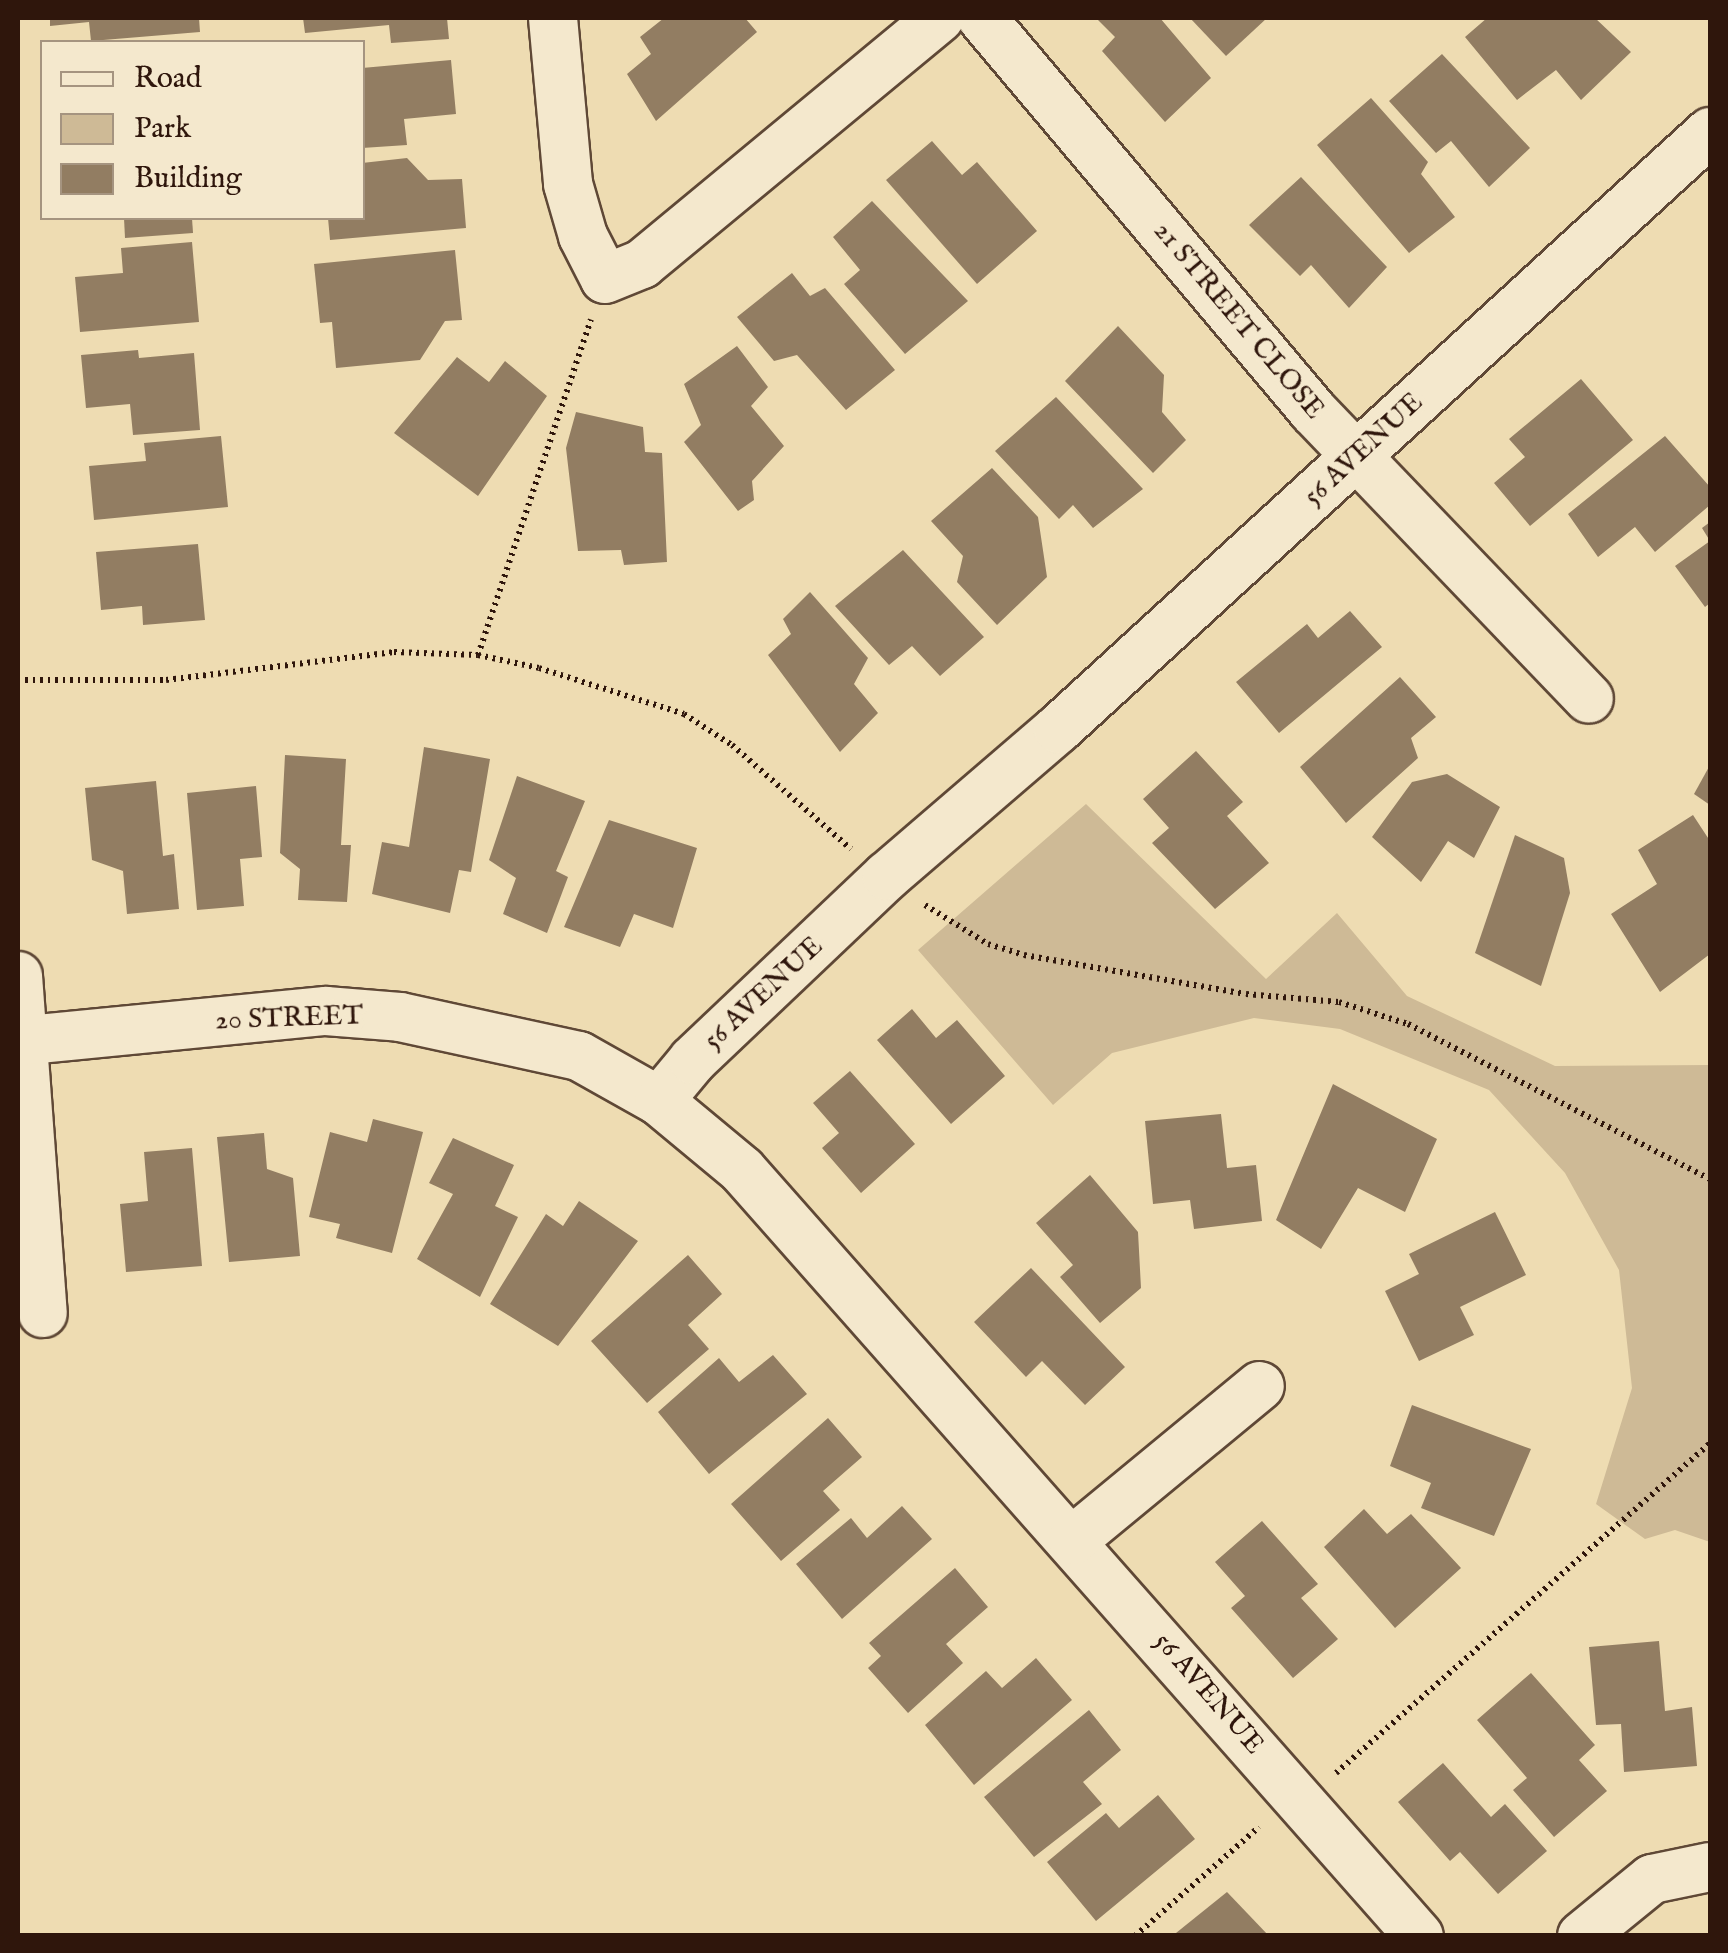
<!DOCTYPE html>
<html>
<head>
<meta charset="utf-8">
<style>
  body { margin:0 }
  #map { position:relative; width:1728px; height:1953px; overflow:hidden; background:#eedcb2; font-family:"IM FELL English",serif }
  div>[style] { position:absolute }
  [style*='--x'] { left:calc(var(--x)*1px); top:calc(var(--y)*1px); width:calc(var(--w)*1px); rotate:calc(var(--a)*1deg) }
  .green>* { inset:0; background:#ceba96 }
  .building>* { inset:0; background:#927d62 }
  .path>* { height:6px; margin-top:-3px; transform-origin:0; background:repeating-linear-gradient(90deg,#2f160c 0 2.5px,transparent 0 7.5px) }
  .roads { filter:drop-shadow(2px 0 #5f4836) drop-shadow(-2px 0 #5f4836) drop-shadow(0 2px #5f4836) drop-shadow(0 -2px #5f4836) }
  .minor>* { height:48px; margin:-24px; padding:0 24px; transform-origin:24px; border-radius:24px; background:#f4e8cd }
  span { translate:-50% -50%; white-space:nowrap; text-align:center; line-height:1.15; -webkit-text-stroke:10px #f4e8cd; paint-order:stroke }
  .street-label { font-size:28px; color:#2f160c }
  .frame { position:absolute; inset:0; border:20px solid #2f160c; pointer-events:none }
  .legend { position:absolute; left:40px; top:40px; width:325px; height:180px; box-sizing:border-box; background:#f4e8cd; border:2px solid #a59480; margin:0; padding:12px 18px; list-style:none; font-size:30px; color:#2f160c }
  .legend li { display:flex; align-items:center; gap:20px; height:50px }
  .legend b { width:50px; border:2px solid #a59480 }
</style>
</head>
<body>
<div id="map">
  <div class="green">
    <div style="clip-path:polygon(1086px 804px,1266px 979px,1337px 913px,1407px 996px,1555px 1066px,1710px 1065px,1710px 1542px,1675px 1530px,1645px 1539px,1596px 1504px,1632px 1388px,1619px 1270px,1565px 1173px,1489px 1090px,1340px 1029px,1254px 1018px,1112px 1053px,1053px 1105px,918px 950px)"></div>
  </div>
  <div class="building">
    <div style="clip-path:polygon(50px 18px,199px 18px,200px 32px,91px 41px,89px 22px,50px 26px)"></div>
    <div style="clip-path:polygon(303px 18px,447px 18px,449px 39px,391px 43px,389px 25px,305px 33px)"></div>
    <div style="clip-path:polygon(664px 18px,745px 18px,757px 32px,656px 121px,627px 74px,651px 54px,640px 37px)"></div>
    <div style="clip-path:polygon(1096px 18px,1160px 18px,1211px 78px,1165px 122px,1102px 51px,1115px 37px)"></div>
    <div style="clip-path:polygon(1190px 18px,1267px 18px,1226px 56px)"></div>
    <div style="clip-path:polygon(1487px 18px,1595px 18px,1631px 52px,1581px 100px,1556px 70px,1517px 100px,1465px 37px)"></div>
    <div style="clip-path:polygon(1442px 54px,1530px 148px,1489px 187px,1451px 141px,1436px 153px,1389px 101px)"></div>
    <div style="clip-path:polygon(451px 60px,456px 114px,404px 119px,407px 145px,362px 148px,362px 68px)"></div>
    <div style="clip-path:polygon(1371px 98px,1428px 162px,1421px 174px,1455px 217px,1409px 253px,1317px 145px)"></div>
    <div style="clip-path:polygon(932px 141px,962px 175px,977px 162px,1037px 231px,977px 284px,886px 180px)"></div>
    <div style="clip-path:polygon(407px 158px,428px 180px,462px 179px,466px 228px,330px 240px,328px 218px,362px 218px,362px 163px)"></div>
    <div style="clip-path:polygon(1301px 177px,1387px 267px,1349px 308px,1311px 265px,1300px 276px,1249px 225px)"></div>
    <div style="clip-path:polygon(872px 201px,968px 301px,905px 354px,844px 284px,860px 270px,833px 237px)"></div>
    <div style="clip-path:polygon(124px 218px,192px 218px,193px 233px,125px 238px)"></div>
    <div style="clip-path:polygon(192px 242px,199px 322px,80px 332px,75px 277px,123px 273px,121px 248px)"></div>
    <div style="clip-path:polygon(455px 250px,462px 320px,445px 321px,420px 360px,336px 368px,332px 322px,320px 323px,314px 264px)"></div>
    <div style="clip-path:polygon(792px 273px,810px 296px,825px 288px,895px 370px,846px 410px,797px 355px,774px 361px,737px 317px)"></div>
    <div style="clip-path:polygon(1118px 326px,1164px 375px,1162px 412px,1186px 440px,1153px 473px,1065px 381px)"></div>
    <div style="clip-path:polygon(737px 346px,768px 387px,751px 406px,784px 446px,752px 481px,754px 500px,738px 511px,684px 442px,701px 425px,684px 384px)"></div>
    <div style="clip-path:polygon(138px 350px,139px 358px,194px 353px,200px 430px,133px 435px,130px 404px,86px 408px,81px 355px)"></div>
    <div style="clip-path:polygon(457px 357px,489px 382px,505px 361px,547px 396px,478px 496px,394px 433px)"></div>
    <div style="clip-path:polygon(1581px 379px,1633px 440px,1530px 526px,1494px 483px,1525px 457px,1509px 439px)"></div>
    <div style="clip-path:polygon(1056px 397px,1143px 489px,1093px 528px,1073px 505px,1059px 519px,995px 451px)"></div>
    <div style="clip-path:polygon(576px 412px,643px 427px,645px 452px,662px 453px,667px 562px,624px 565px,621px 550px,578px 551px,566px 448px)"></div>
    <div style="clip-path:polygon(221px 436px,228px 507px,94px 520px,89px 466px,146px 461px,144px 443px)"></div>
    <div style="clip-path:polygon(1665px 436px,1710px 487px,1710px 505px,1655px 552px,1635px 527px,1598px 557px,1568px 514px)"></div>
    <div style="clip-path:polygon(992px 468px,1038px 517px,1047px 577px,997px 625px,957px 582px,963px 556px,931px 521px)"></div>
    <div style="clip-path:polygon(1710px 522px,1710px 603px,1705px 607px,1675px 566px,1710px 541px,1702px 528px)"></div>
    <div style="clip-path:polygon(198px 544px,205px 620px,143px 625px,142px 606px,101px 610px,96px 552px)"></div>
    <div style="clip-path:polygon(903px 550px,984px 637px,940px 676px,912px 646px,889px 665px,835px 606px)"></div>
    <div style="clip-path:polygon(810px 592px,868px 658px,854px 684px,878px 713px,840px 752px,768px 655px,791px 634px,783px 619px)"></div>
    <div style="clip-path:polygon(1350px 611px,1382px 647px,1279px 733px,1236px 682px,1307px 624px,1318px 638px)"></div>
    <div style="clip-path:polygon(1400px 677px,1436px 717px,1411px 738px,1418px 758px,1346px 823px,1300px 767px)"></div>
    <div style="clip-path:polygon(424px 747px,490px 759px,471px 872px,459px 870px,450px 913px,372px 894px,382px 842px,409px 847px)"></div>
    <div style="clip-path:polygon(1196px 751px,1243px 802px,1227px 816px,1269px 863px,1215px 909px,1152px 843px,1169px 828px,1143px 799px)"></div>
    <div style="clip-path:polygon(285px 755px,346px 759px,341px 845px,351px 845px,347px 902px,298px 900px,300px 869px,280px 853px)"></div>
    <div style="clip-path:polygon(1710px 765px,1710px 805px,1694px 794px)"></div>
    <div style="clip-path:polygon(1447px 774px,1500px 807px,1474px 858px,1448px 841px,1421px 882px,1372px 837px,1412px 782px)"></div>
    <div style="clip-path:polygon(517px 776px,585px 801px,556px 871px,568px 877px,547px 933px,503px 914px,516px 878px,489px 860px)"></div>
    <div style="clip-path:polygon(156px 781px,163px 856px,174px 854px,179px 909px,127px 914px,123px 871px,92px 860px,85px 788px)"></div>
    <div style="clip-path:polygon(256px 786px,262px 857px,240px 859px,244px 906px,197px 910px,187px 793px)"></div>
    <div style="clip-path:polygon(1693px 815px,1710px 841px,1710px 954px,1660px 992px,1611px 914px,1657px 884px,1638px 850px)"></div>
    <div style="clip-path:polygon(609px 820px,697px 848px,673px 928px,634px 914px,620px 947px,564px 927px)"></div>
    <div style="clip-path:polygon(1515px 835px,1564px 858px,1570px 893px,1541px 986px,1475px 953px)"></div>
    <div style="clip-path:polygon(912px 1009px,936px 1038px,957px 1020px,1005px 1076px,951px 1124px,877px 1040px)"></div>
    <div style="clip-path:polygon(850px 1071px,915px 1144px,861px 1193px,822px 1148px,839px 1133px,813px 1103px)"></div>
    <div style="clip-path:polygon(1333px 1084px,1437px 1139px,1405px 1212px,1358px 1188px,1321px 1249px,1276px 1220px)"></div>
    <div style="clip-path:polygon(1221px 1114px,1227px 1168px,1256px 1165px,1262px 1221px,1194px 1229px,1190px 1200px,1153px 1204px,1145px 1121px)"></div>
    <div style="clip-path:polygon(373px 1119px,423px 1132px,392px 1253px,336px 1238px,340px 1224px,309px 1217px,330px 1132px,367px 1142px)"></div>
    <div style="clip-path:polygon(264px 1133px,267px 1169px,293px 1178px,300px 1256px,229px 1262px,217px 1137px)"></div>
    <div style="clip-path:polygon(453px 1138px,514px 1165px,495px 1206px,518px 1217px,480px 1297px,417px 1259px,453px 1194px,429px 1183px)"></div>
    <div style="clip-path:polygon(192px 1148px,202px 1266px,126px 1272px,120px 1204px,148px 1201px,144px 1152px)"></div>
    <div style="clip-path:polygon(1090px 1175px,1138px 1232px,1141px 1288px,1100px 1323px,1060px 1277px,1073px 1265px,1036px 1223px)"></div>
    <div style="clip-path:polygon(579px 1201px,638px 1241px,558px 1346px,490px 1304px,546px 1214px,563px 1226px)"></div>
    <div style="clip-path:polygon(1495px 1212px,1526px 1275px,1460px 1307px,1474px 1335px,1419px 1361px,1385px 1291px,1419px 1274px,1409px 1254px)"></div>
    <div style="clip-path:polygon(688px 1255px,722px 1294px,688px 1325px,709px 1349px,647px 1403px,591px 1341px)"></div>
    <div style="clip-path:polygon(1031px 1268px,1125px 1367px,1085px 1405px,1042px 1361px,1026px 1377px,974px 1322px)"></div>
    <div style="clip-path:polygon(773px 1355px,807px 1394px,709px 1474px,658px 1412px,719px 1358px,739px 1382px)"></div>
    <div style="clip-path:polygon(1412px 1405px,1531px 1449px,1494px 1536px,1421px 1508px,1431px 1483px,1390px 1466px)"></div>
    <div style="clip-path:polygon(828px 1418px,862px 1457px,823px 1491px,840px 1510px,781px 1561px,731px 1504px)"></div>
    <div style="clip-path:polygon(902px 1506px,932px 1539px,842px 1619px,796px 1564px,851px 1518px,867px 1538px)"></div>
    <div style="clip-path:polygon(1364px 1509px,1387px 1534px,1411px 1514px,1461px 1568px,1395px 1628px,1324px 1547px)"></div>
    <div style="clip-path:polygon(1262px 1521px,1318px 1584px,1301px 1598px,1338px 1639px,1293px 1678px,1231px 1608px,1245px 1596px,1215px 1562px)"></div>
    <div style="clip-path:polygon(955px 1568px,988px 1607px,946px 1644px,963px 1663px,908px 1713px,868px 1668px,881px 1656px,869px 1643px)"></div>
    <div style="clip-path:polygon(1659px 1641px,1665px 1711px,1692px 1707px,1697px 1766px,1624px 1772px,1621px 1724px,1596px 1725px,1589px 1647px)"></div>
    <div style="clip-path:polygon(1036px 1658px,1072px 1700px,974px 1785px,925px 1725px,986px 1671px,1002px 1688px)"></div>
    <div style="clip-path:polygon(1531px 1673px,1595px 1745px,1579px 1760px,1607px 1791px,1554px 1837px,1513px 1790px,1527px 1778px,1477px 1720px)"></div>
    <div style="clip-path:polygon(1089px 1710px,1121px 1750px,1083px 1782px,1102px 1804px,1034px 1857px,984px 1797px)"></div>
    <div style="clip-path:polygon(1443px 1763px,1491px 1817px,1505px 1804px,1547px 1851px,1498px 1894px,1460px 1852px,1450px 1861px,1398px 1802px)"></div>
    <div style="clip-path:polygon(1158px 1795px,1195px 1839px,1096px 1921px,1047px 1862px,1106px 1813px,1119px 1828px)"></div>
    <div style="clip-path:polygon(1227px 1892px,1269px 1936px,1178px 1936px,1176px 1933px)"></div>
  </div>
  <div class="path">
    <div style="--x:478;--y:655;--w:354;--a:-71.4"></div>
    <div style="--x:18;--y:680;--w:148;--a:0"></div>
    <div style="--x:166;--y:680;--w:230;--a:-7"></div>
    <div style="--x:394;--y:652;--w:84;--a:2"></div>
    <div style="--x:478;--y:655;--w:62;--a:12"></div>
    <div style="--x:539;--y:668;--w:152;--a:17.6"></div>
    <div style="--x:684;--y:714;--w:57;--a:32.9"></div>
    <div style="--x:732;--y:745;--w:158;--a:41.2"></div>
    <div style="--x:925;--y:905;--w:74;--a:31.8"></div>
    <div style="--x:988;--y:944;--w:38;--a:17"></div>
    <div style="--x:1024;--y:955;--w:225;--a:10"></div>
    <div style="--x:1246;--y:994;--w:93;--a:4.9"></div>
    <div style="--x:1339;--y:1002;--w:72;--a:17.7"></div>
    <div style="--x:1408;--y:1024;--w:339;--a:27.2"></div>
    <div style="--x:1336;--y:1773;--w:499;--a:-41.4"></div>
    <div style="--x:1135;--y:1936;--w:165;--a:-41.3"></div>
  </div>
  <div class="roads">
    <div class="minor">
      <div style="--x:553;--y:18;--w:167;--a:84.8"></div>
      <div style="--x:568;--y:184;--w:54;--a:73.9"></div>
      <div style="--x:583;--y:236;--w:48;--a:62.9"></div>
      <div style="--x:605;--y:279;--w:40;--a:-22"></div>
      <div style="--x:642;--y:264;--w:386;--a:-39.6"></div>
      <div style="--x:982;--y:18;--w:515;--a:49.88"></div>
      <div style="--x:1314;--y:412;--w:397;--a:46.2"></div>
      <div style="--x:18;--y:976;--w:338;--a:85.8"></div>
      <div style="--x:18;--y:1041;--w:309;--a:-5.6"></div>
      <div style="--x:326;--y:1011;--w:74;--a:4.6"></div>
      <div style="--x:400;--y:1017;--w:183;--a:12.3"></div>
      <div style="--x:579;--y:1056;--w:92;--a:29.4"></div>
      <div style="--x:659;--y:1101;--w:108;--a:39.7"></div>
      <div style="--x:742;--y:1170;--w:1022;--a:48.53"></div>
      <div style="--x:659;--y:1101;--w:53;--a:-50.3"></div>
      <div style="--x:693;--y:1060;--w:267;--a:-43.5"></div>
      <div style="--x:887;--y:876;--w:225;--a:-40.7"></div>
      <div style="--x:1058;--y:729;--w:884;--a:-42.48"></div>
      <div style="--x:1073;--y:1540;--w:242;--a:-39.5"></div>
      <div style="--x:1582;--y:1936;--w:90;--a:-39.2"></div>
      <div style="--x:1652;--y:1879;--w:59;--a:-11.7"></div>
    </div>
  </div>
  <div class="street-label">
    <span style="left:1238px;top:321px;rotate:50deg">21 STREET CLOSE</span>
    <span style="left:1364px;top:450px;rotate:-43deg">56 AVENUE</span>
    <span style="left:764px;top:994px;rotate:-43deg">56 AVENUE</span>
    <span style="left:289px;top:1019px;rotate:-2deg">20 STREET</span>
    <span style="left:1208px;top:1694px;rotate:49deg">56 AVENUE</span>
  </div>
  <div class="frame"></div>
  <ul class="legend">
  <li><b style="height:12px;background:#f4e8cd"></b>Road</li>
  <li><b style="height:28px;background:#ceba96"></b>Park</li>
  <li><b style="height:28px;background:#927d62"></b>Building</li>
  </ul>
</div>
</body>
</html>
